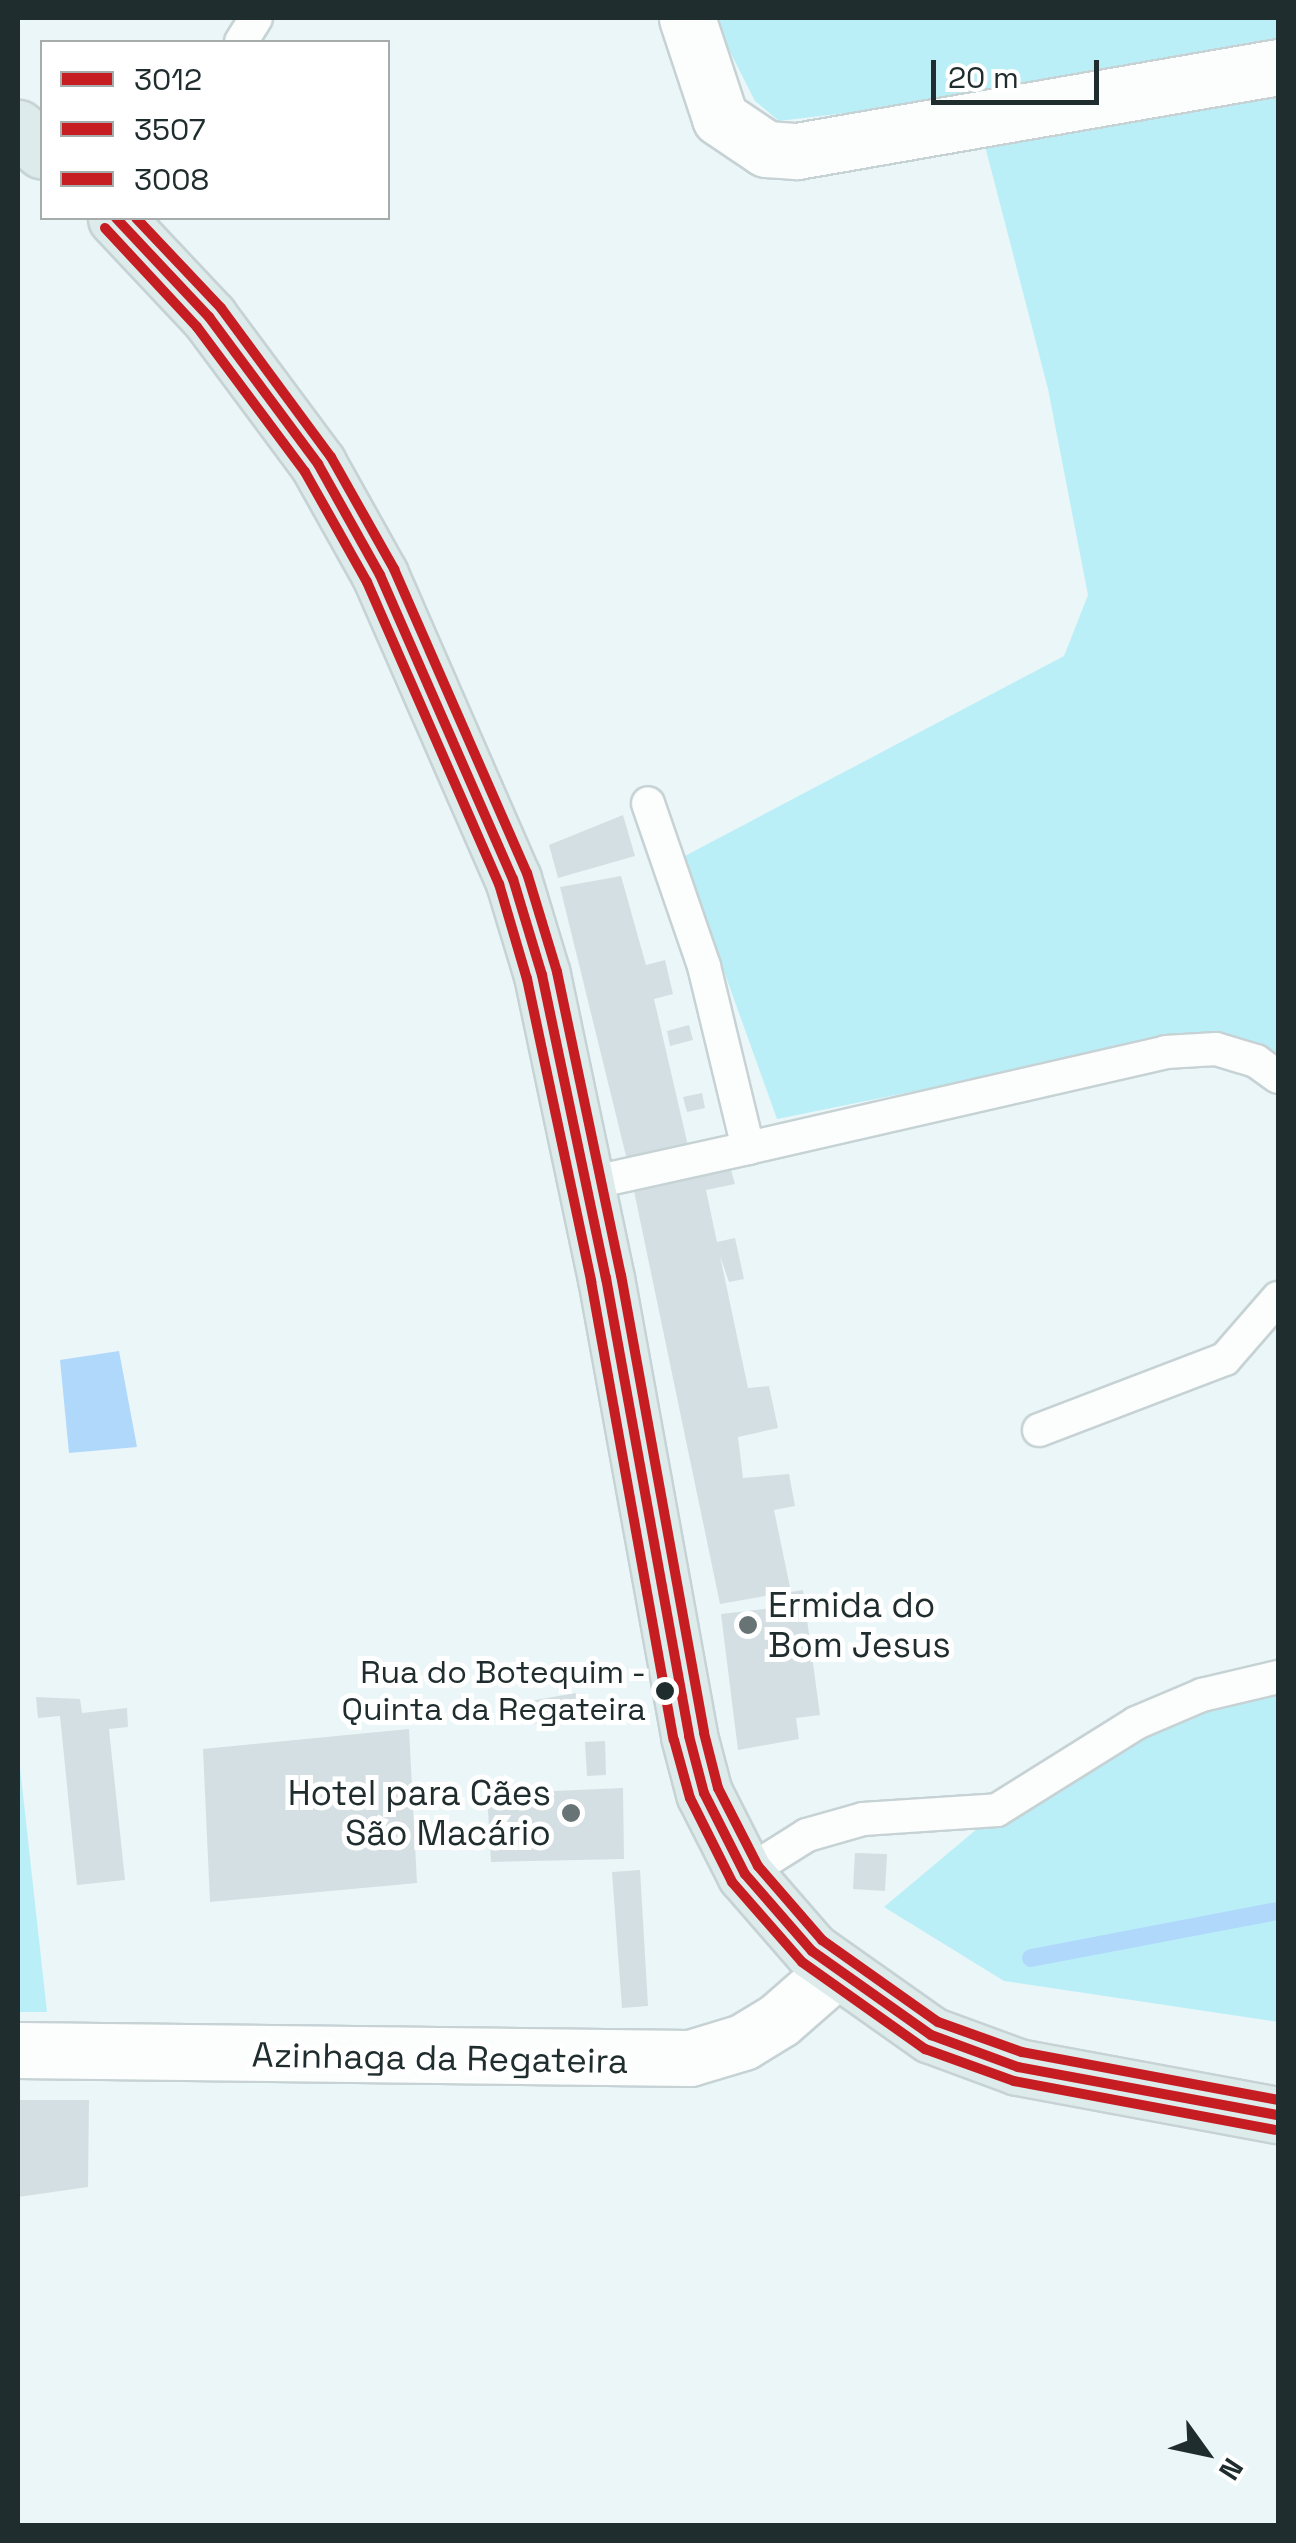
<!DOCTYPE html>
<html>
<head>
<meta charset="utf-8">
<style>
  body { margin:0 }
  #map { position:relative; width:1296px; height:2543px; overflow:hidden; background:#ebf6f8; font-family:"Space Grotesk",sans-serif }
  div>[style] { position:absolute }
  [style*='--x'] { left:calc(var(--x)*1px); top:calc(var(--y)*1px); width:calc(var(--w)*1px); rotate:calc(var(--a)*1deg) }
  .green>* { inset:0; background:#bbeff8 }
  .water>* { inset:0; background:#b0d8fb }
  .stream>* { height:18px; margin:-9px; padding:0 9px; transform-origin:9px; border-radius:9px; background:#b0d8fb }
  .building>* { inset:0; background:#d4dfe3 }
  .roads { filter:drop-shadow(2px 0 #c6d2d4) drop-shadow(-2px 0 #c6d2d4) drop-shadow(0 2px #c6d2d4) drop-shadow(0 -2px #c6d2d4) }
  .service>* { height:32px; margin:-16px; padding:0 16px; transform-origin:16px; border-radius:16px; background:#fcfefe }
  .minor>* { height:55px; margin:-27.5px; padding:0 27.5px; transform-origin:27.5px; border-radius:27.5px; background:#fcfefe }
  .primary>* { height:55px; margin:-27.5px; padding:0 27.5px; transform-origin:27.5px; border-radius:27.5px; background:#ddebeb }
  .bus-1>* { height:10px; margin:-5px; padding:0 5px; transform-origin:5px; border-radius:5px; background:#c61d23 }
  .bus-2>* { height:10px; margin:-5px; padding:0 5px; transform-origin:5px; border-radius:5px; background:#c61d23 }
  .bus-3>* { height:10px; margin:-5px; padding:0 5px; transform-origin:5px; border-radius:5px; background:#c61d23 }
  .dots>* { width:28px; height:28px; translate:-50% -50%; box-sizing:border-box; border:5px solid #fff; border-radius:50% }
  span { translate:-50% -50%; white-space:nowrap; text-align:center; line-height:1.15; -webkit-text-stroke:10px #fff; paint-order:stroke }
  .bus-label { font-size:32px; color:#202d2f }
  .right { translate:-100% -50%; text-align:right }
  .poi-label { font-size:35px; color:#202d2f }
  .left { translate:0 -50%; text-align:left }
  .street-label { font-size:35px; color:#202d2f }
  .frame { position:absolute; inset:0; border:20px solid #202d2f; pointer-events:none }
  .legend { position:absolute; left:40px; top:40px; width:350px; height:180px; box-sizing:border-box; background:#fff; border:2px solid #a6abac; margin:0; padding:12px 18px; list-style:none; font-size:30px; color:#202d2f }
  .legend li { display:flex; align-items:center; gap:20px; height:50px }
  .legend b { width:50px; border:2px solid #a6abac }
  .north { position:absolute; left:1156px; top:2403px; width:100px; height:100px; -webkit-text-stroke:8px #fff; paint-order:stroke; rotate:123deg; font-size:28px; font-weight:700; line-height:40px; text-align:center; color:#202d2f }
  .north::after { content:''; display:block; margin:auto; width:35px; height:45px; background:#202d2f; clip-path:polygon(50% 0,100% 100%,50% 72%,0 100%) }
  .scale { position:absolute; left:931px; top:60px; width:168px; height:45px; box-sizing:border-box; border:5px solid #202d2f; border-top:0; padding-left:12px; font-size:30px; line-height:35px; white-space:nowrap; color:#202d2f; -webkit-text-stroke:8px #fff; paint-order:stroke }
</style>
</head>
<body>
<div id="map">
  <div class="green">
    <div style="clip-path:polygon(713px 18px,1278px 18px,1278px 61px,779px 121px,755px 101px)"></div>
    <div style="clip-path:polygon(1278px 86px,1278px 1054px,1211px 1031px,777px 1119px,683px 857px,1064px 656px,1088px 595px,1048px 389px,984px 142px)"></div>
    <div style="clip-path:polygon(1278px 1671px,1278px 2022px,1004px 1981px,884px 1907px,1028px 1786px)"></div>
    <div style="clip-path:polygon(18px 1749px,47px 2012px,18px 2012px)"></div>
  </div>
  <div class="water">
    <div style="clip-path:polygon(119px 1351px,137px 1447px,69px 1453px,60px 1360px)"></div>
  </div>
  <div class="stream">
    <div style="--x:1031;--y:1958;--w:251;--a:-10.8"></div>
  </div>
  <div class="building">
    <div style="clip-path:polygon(623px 815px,635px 856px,558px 878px,549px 845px)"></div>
    <div style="clip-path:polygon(621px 876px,646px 965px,665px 960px,673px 994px,654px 999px,689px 1150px,628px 1164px,560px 887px)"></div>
    <div style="clip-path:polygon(689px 1025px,693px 1040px,670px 1046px,667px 1031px)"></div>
    <div style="clip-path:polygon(702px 1093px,705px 1108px,687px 1112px,683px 1097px)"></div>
    <div style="clip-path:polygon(731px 1170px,735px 1184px,706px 1190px,717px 1242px,735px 1238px,744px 1279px,729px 1282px,720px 1256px,748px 1388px,769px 1386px,778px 1428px,738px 1437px,743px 1478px,789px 1474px,795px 1506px,774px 1510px,791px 1592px,803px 1590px,820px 1715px,796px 1718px,799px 1739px,738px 1750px,721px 1614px,790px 1606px,788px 1592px,720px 1604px,634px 1191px)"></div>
    <div style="clip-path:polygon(576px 1693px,581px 1716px,527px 1725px,524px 1702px)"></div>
    <div style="clip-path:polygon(36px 1697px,80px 1699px,82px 1713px,127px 1708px,128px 1727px,109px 1729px,125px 1880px,77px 1885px,60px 1716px,38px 1718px)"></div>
    <div style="clip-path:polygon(409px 1729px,417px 1883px,210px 1902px,203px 1749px)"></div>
    <div style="clip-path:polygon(605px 1741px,606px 1775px,587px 1776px,585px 1742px)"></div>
    <div style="clip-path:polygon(623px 1788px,624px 1859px,491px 1862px,487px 1794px)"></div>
    <div style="clip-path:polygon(855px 1853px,887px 1854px,885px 1891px,853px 1889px)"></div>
    <div style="clip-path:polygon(640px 1870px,648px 2006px,622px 2008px,612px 1872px)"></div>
    <div style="clip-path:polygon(18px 2100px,89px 2100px,88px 2187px,18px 2197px)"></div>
  </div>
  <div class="roads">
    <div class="service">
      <div style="--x:241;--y:42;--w:28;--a:-58"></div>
      <div style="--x:748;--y:1148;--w:429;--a:-12.9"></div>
      <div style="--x:1166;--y:1052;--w:50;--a:-3.4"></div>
      <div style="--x:1216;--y:1049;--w:42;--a:16.7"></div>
      <div style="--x:1256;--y:1061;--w:27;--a:36"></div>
      <div style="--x:586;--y:1184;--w:166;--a:-12.5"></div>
      <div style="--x:748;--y:1148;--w:187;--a:-103.6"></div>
      <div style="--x:704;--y:966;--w:172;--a:-109"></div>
      <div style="--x:1039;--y:1430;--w:199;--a:-20.9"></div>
      <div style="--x:1225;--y:1359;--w:81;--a:-49"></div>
      <div style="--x:745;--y:1874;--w:73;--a:-32.2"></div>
      <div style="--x:807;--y:1835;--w:58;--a:-15.9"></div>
      <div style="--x:863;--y:1819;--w:134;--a:-3.8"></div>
      <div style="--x:997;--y:1810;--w:164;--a:-32"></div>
      <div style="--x:1136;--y:1723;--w:72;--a:-23"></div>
      <div style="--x:1202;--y:1695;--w:78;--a:-13.3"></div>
    </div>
    <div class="minor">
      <div style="--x:687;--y:18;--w:105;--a:71.7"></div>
      <div style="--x:720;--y:118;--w:55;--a:34"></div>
      <div style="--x:766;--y:149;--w:31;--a:4"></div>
      <div style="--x:797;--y:151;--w:488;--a:-9.9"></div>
      <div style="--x:18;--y:2050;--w:672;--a:0.68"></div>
      <div style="--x:690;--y:2058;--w:55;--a:-16.8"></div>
      <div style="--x:743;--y:2042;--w:42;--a:-31.4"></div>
      <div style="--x:779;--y:2020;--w:74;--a:-41.2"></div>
    </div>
    <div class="primary">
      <div style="--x:18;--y:128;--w:33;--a:43"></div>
      <div style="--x:116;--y:218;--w:136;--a:46.8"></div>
      <div style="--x:209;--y:317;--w:183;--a:53.4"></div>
      <div style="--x:318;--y:464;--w:127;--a:60.8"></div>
      <div style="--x:380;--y:575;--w:332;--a:66.4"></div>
      <div style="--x:513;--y:879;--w:100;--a:73.2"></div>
      <div style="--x:542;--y:975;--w:310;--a:78.1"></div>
      <div style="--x:606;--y:1278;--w:465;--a:79.7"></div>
      <div style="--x:689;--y:1736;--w:59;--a:75.3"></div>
      <div style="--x:704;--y:1793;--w:91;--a:63.2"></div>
      <div style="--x:745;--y:1874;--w:102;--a:49"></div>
      <div style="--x:812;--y:1951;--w:146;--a:35.2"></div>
      <div style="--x:931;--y:2035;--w:93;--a:20.2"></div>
      <div style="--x:1018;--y:2067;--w:264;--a:10.5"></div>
    </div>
  </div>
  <div class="bus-1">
    <div style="--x:116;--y:218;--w:136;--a:46.8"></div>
    <div style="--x:209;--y:317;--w:183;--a:53.4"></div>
    <div style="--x:318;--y:464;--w:127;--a:60.8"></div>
    <div style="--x:380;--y:575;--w:332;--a:66.4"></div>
    <div style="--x:513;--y:879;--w:100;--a:73.2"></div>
    <div style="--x:542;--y:975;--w:310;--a:78.1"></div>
    <div style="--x:606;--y:1278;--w:465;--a:79.7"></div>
    <div style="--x:689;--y:1736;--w:59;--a:75.3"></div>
    <div style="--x:704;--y:1793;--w:91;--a:63.2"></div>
    <div style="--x:745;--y:1874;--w:102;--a:49"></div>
    <div style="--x:812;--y:1951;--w:146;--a:35.2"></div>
    <div style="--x:931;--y:2035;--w:93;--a:20.2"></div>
    <div style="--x:1018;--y:2067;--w:264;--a:10.5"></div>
  </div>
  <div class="bus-2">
    <div style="--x:105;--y:228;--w:135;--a:47.1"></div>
    <div style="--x:197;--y:327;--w:181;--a:53.3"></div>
    <div style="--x:305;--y:472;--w:126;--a:60.6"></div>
    <div style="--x:367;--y:582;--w:330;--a:66.4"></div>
    <div style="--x:499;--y:884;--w:99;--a:73.6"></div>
    <div style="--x:527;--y:979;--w:309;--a:78"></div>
    <div style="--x:591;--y:1281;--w:466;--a:79.8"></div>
    <div style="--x:674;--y:1740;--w:60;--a:74.6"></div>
    <div style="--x:690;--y:1798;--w:94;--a:63.4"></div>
    <div style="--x:732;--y:1882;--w:106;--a:48.8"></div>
    <div style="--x:802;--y:1962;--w:151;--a:35.3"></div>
    <div style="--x:925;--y:2049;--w:95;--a:19.8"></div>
    <div style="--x:1014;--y:2081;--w:266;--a:10.6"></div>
  </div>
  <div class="bus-3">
    <div style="--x:136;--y:218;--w:124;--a:46.6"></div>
    <div style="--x:221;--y:308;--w:185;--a:53.6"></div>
    <div style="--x:331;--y:457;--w:129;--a:60.6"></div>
    <div style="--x:394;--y:569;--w:332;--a:66.4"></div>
    <div style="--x:527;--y:873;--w:103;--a:73.1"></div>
    <div style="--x:557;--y:972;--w:310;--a:78.1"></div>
    <div style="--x:621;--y:1275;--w:465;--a:79.7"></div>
    <div style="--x:704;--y:1733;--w:57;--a:75.7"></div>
    <div style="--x:718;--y:1788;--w:88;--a:62.9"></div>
    <div style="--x:758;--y:1866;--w:98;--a:49.1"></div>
    <div style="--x:822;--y:1940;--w:142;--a:35.3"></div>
    <div style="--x:938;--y:2022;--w:89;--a:19.7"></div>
    <div style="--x:1022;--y:2052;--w:260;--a:10.6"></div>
  </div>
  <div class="dots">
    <div style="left:748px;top:1625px;background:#677375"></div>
    <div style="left:665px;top:1691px;background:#202d2f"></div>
    <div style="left:571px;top:1813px;background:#677375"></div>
  </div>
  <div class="bus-label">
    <span class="right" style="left:646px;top:1691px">Rua do Botequim -<br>Quinta da Regateira</span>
  </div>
  <div class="poi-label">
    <span class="left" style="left:768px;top:1625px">Ermida do<br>Bom Jesus</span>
    <span class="right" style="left:551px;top:1813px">Hotel para Cães<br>São Macário</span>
  </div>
  <div class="street-label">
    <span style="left:440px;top:2058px;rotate:1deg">Azinhaga da Regateira</span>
  </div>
  <div class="frame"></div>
  <ul class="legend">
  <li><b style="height:12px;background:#c61d23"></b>3012</li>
  <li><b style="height:12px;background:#c61d23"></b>3507</li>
  <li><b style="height:12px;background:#c61d23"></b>3008</li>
  </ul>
  <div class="north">N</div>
  <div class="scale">20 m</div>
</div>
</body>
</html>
